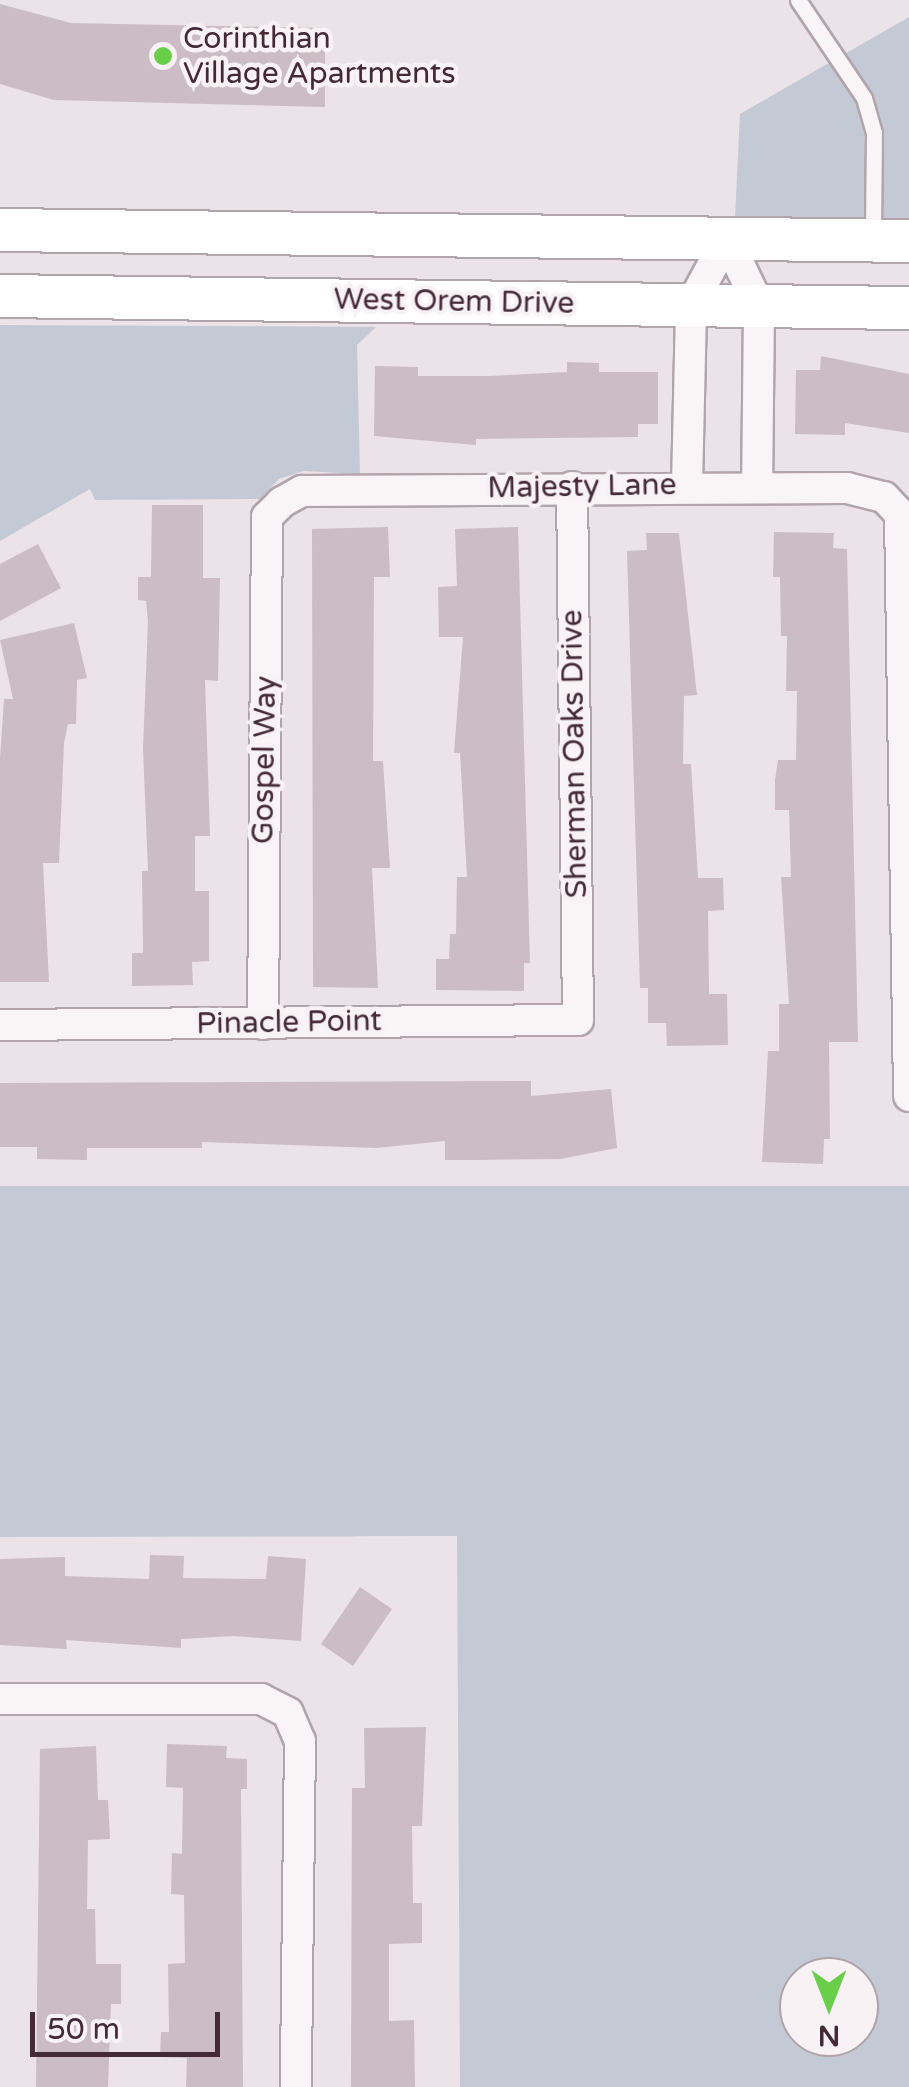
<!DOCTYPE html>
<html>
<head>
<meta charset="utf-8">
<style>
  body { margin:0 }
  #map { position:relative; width:909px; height:2087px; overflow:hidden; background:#ebe3e7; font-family:"Varela Round",sans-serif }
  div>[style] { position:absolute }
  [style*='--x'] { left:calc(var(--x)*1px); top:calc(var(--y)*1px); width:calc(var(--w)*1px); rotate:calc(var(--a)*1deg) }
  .green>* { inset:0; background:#c4cad5 }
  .building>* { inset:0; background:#cbbdc3 }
  .roads { filter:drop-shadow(2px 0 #b2a4ab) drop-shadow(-2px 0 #b2a4ab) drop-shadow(0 2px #b2a4ab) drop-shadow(0 -2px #b2a4ab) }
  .lane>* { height:15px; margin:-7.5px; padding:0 7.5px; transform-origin:7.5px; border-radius:7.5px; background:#f9f5f7 }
  .street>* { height:30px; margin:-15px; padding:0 15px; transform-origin:15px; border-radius:15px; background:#f9f5f7 }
  .secondary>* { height:42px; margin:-21px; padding:0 21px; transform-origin:21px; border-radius:21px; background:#fff }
  .dots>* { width:28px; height:28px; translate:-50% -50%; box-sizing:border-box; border:5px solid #f8f2f5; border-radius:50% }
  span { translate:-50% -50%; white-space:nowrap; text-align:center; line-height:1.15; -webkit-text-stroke:9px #f8f2f5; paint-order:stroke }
  .poi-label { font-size:30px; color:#432a36 }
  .left { translate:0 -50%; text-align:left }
  .street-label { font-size:30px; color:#432a36 }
  .north { position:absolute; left:779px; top:1957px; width:100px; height:100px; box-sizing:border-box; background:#f8f2f5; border:2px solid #b0a2a9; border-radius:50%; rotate:180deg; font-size:28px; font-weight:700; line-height:40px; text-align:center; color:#432a36 }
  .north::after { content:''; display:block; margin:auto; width:35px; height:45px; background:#69ce4a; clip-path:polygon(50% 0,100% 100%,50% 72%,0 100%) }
  .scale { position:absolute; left:30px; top:2012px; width:190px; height:45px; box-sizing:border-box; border:5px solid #432a36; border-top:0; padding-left:12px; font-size:30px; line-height:35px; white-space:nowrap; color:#432a36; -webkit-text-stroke:8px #f8f2f5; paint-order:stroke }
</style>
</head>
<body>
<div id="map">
  <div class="green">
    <div style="clip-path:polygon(909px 17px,909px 219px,735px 217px,740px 114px)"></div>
    <div style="clip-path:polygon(0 325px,376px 327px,357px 345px,360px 474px,303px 471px,279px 479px,260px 499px,95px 500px,90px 489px,0 541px)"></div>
    <div style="clip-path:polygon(evenodd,0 1186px,909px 1186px,909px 2087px,460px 2087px,457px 1536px,0 1537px,0 1186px,799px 1977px,859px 1977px,859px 2037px,799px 2037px,799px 1977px)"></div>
  </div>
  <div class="building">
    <div style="clip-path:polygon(0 4px,71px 23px,325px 28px,325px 107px,54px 100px,0 84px)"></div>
    <div style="clip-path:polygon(821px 356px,909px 374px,909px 433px,845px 423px,845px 435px,795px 434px,796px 370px,820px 370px)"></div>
    <div style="clip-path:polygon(567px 362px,599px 363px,599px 372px,658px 372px,658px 424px,638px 424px,638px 437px,476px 439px,476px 445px,374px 436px,375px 366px,418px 367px,418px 376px,490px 376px,567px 372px)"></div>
    <div style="clip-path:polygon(152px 505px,203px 505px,203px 578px,220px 578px,218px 681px,205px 680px,210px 836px,195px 836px,195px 891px,209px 891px,209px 961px,192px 962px,193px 985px,132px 986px,132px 953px,143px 953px,142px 871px,148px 871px,143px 749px,148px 621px,146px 601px,138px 600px,138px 577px,151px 577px)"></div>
    <div style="clip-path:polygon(388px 527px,390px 577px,374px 577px,373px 761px,383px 761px,390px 868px,372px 868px,378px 988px,313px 987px,312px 529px)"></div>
    <div style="clip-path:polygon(518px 527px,530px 963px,524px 963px,524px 991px,436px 990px,436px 959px,449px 959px,450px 934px,456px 934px,457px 877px,467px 877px,460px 753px,454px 753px,463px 637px,439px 637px,438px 587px,457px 586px,455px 529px)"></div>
    <div style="clip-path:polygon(774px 532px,834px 533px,833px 548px,847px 549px,858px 1042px,829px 1042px,830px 1139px,824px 1139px,823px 1164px,762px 1162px,768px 1051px,779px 1051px,779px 1004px,789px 1004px,781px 877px,791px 877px,789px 810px,775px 810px,775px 780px,778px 760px,796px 760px,797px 691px,786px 691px,787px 636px,781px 636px,780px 577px,773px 577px)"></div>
    <div style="clip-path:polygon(646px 533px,679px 533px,697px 695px,684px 696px,683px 764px,691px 764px,698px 878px,723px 878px,724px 910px,708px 911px,709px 994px,727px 994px,728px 1045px,667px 1046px,666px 1023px,648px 1023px,648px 988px,640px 988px,627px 551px,647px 550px)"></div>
    <div style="clip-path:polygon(38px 544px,61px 588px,0 621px,0 564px)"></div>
    <div style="clip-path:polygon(74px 623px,87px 678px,77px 680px,76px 724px,68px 724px,64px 743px,59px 863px,43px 863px,49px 982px,0 982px,0 758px,4px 699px,13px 699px,0 640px)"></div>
    <div style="clip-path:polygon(531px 1081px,531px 1096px,611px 1089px,617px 1148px,560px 1159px,470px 1160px,445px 1160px,445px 1141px,376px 1148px,202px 1142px,202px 1148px,87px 1148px,87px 1160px,37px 1159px,37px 1147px,0 1147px,0 1083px)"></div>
    <div style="clip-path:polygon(150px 1555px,184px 1556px,183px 1578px,266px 1579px,268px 1556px,306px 1559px,301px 1641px,234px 1636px,181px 1639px,181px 1648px,66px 1640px,67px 1649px,0 1645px,0 1559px,65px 1557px,65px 1576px,149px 1579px)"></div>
    <div style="clip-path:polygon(360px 1587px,392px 1609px,353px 1666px,321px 1644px)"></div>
    <div style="clip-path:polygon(426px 1727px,422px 1826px,412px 1826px,413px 1903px,422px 1903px,422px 1943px,389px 1944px,389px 2021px,414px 2020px,415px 2087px,351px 2087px,352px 1788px,365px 1788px,364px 1728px)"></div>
    <div style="clip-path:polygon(167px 1744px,227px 1746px,226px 1758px,247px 1759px,247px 1789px,241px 1789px,243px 2087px,186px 2087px,187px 2058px,160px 2057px,161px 2032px,169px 2032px,168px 1964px,185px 1963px,184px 1895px,171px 1894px,172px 1853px,182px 1854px,183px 1788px,166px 1787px)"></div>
    <div style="clip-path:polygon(96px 1746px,98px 1800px,108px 1800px,110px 1839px,88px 1840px,87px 1909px,95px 1909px,96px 1964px,121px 1964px,121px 2004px,111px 2004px,108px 2087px,36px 2087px,40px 1749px)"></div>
  </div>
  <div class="roads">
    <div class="lane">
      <div style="--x:798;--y:0;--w:118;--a:56"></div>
      <div style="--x:864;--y:98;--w:36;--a:74"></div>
      <div style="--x:874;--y:133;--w:103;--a:90.6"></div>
    </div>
    <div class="street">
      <div style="--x:727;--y:239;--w:74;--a:64.5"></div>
      <div style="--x:759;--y:306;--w:180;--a:90.6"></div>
      <div style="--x:687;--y:486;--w:181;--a:-88.7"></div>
      <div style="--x:691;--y:305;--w:75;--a:-61.4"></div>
      <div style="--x:263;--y:1024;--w:507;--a:-89.55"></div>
      <div style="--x:267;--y:517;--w:21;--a:-45"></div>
      <div style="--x:282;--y:502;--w:23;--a:-29"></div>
      <div style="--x:302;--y:491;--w:545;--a:-0.32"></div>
      <div style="--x:847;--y:488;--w:38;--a:14"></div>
      <div style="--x:884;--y:497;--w:23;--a:47"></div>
      <div style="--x:900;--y:514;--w:582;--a:89.11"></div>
      <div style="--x:0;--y:1025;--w:578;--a:-0.5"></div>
      <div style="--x:578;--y:1020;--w:533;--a:-90.64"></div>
      <div style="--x:0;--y:1699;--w:261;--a:0"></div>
      <div style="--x:261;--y:1699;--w:30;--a:27"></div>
      <div style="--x:288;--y:1713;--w:30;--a:67"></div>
      <div style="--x:300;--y:1741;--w:346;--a:90.7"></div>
    </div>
    <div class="secondary">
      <div style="--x:0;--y:230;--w:909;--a:0.69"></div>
      <div style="--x:0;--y:296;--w:909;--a:0.76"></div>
    </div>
  </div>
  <div class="dots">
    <div style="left:163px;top:56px;background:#69ce4a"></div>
  </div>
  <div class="poi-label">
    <span class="left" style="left:183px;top:56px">Corinthian<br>Village Apartments</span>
  </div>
  <div class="street-label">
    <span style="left:454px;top:302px;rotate:1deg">West Orem Drive</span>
    <span style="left:582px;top:487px;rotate:-1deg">Majesty Lane</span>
    <span style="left:575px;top:754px;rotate:-91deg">Sherman Oaks Drive</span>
    <span style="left:265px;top:760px;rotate:-89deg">Gospel Way</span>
    <span style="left:289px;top:1023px;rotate:-1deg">Pinacle Point</span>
  </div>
  <div class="north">N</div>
  <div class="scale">50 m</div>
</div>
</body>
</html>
